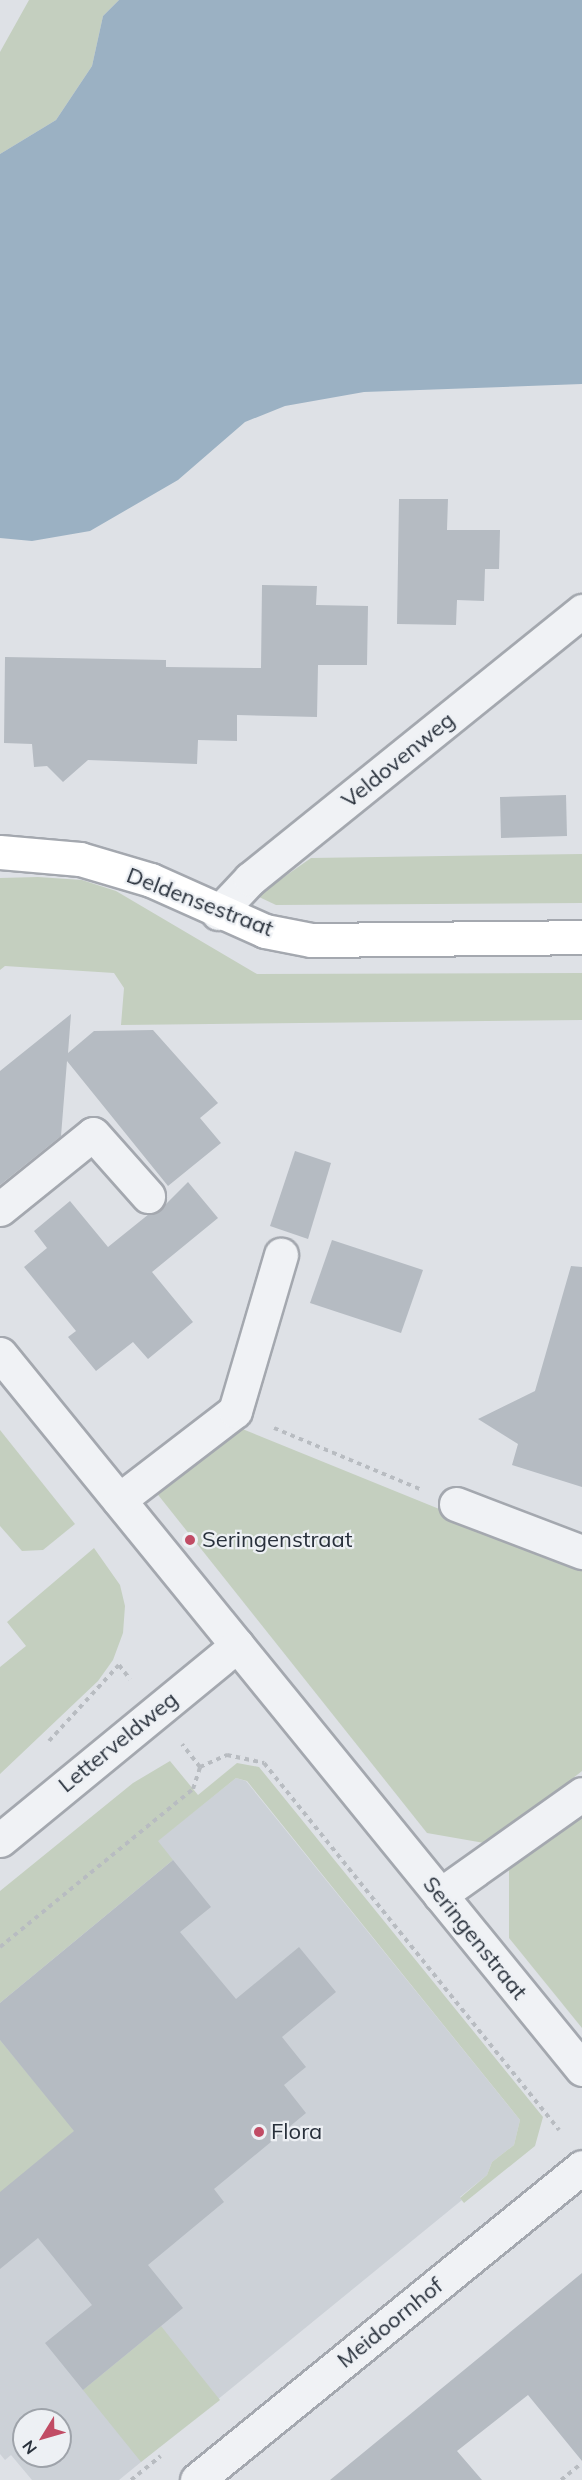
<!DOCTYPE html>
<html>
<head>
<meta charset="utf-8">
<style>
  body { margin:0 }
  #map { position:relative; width:582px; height:2480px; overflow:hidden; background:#dee1e6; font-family:Mulish,sans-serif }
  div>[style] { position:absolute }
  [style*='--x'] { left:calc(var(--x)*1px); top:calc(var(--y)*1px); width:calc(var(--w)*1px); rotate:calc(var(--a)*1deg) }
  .built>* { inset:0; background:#ccd1d7 }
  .green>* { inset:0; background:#c4cfbf }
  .water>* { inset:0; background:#9bb1c3 }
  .building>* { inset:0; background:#b5bbc2 }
  .path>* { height:4px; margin-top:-2px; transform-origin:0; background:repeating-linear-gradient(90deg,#b8bcc1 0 4.5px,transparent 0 9px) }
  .roads { filter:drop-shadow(2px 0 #a4a8af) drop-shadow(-2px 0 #a4a8af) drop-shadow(0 2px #a4a8af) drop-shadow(0 -2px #a4a8af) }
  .street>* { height:33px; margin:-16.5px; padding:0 16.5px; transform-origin:16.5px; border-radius:16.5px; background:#f0f2f5 }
  .secondary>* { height:33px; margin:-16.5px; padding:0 16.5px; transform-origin:16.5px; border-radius:16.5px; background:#fff }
  .dots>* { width:16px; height:16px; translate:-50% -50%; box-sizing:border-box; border:3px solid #edf0f4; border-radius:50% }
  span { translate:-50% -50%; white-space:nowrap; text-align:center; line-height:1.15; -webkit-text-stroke:4.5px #edf0f4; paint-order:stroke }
  .street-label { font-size:22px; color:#28303b }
  .poi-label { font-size:22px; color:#28303b }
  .left { translate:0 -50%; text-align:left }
  .north { position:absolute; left:12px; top:2408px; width:60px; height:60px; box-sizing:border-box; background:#edf0f4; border:2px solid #9ea3aa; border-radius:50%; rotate:233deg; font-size:16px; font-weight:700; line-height:24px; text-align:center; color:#28303b }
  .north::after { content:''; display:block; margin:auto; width:21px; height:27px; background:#c14c65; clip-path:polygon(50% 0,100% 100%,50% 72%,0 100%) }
</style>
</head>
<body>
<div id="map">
  <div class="built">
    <div style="clip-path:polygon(evenodd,236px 1778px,246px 1781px,520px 2120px,514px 2145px,492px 2162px,487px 2175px,460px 2197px,462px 2200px,119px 2480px,32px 2480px,11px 2455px,5px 2460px,0 2454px,0 2003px,173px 1861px,157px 1841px,236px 1778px,24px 2420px,60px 2420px,60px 2456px,24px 2456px,24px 2420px)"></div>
  </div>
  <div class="green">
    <div style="clip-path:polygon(29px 0,119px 0,103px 16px,92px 66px,56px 120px,0 154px,0 52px)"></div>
    <div style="clip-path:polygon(582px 854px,582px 903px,276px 905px,257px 896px,311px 858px)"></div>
    <div style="clip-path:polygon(38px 877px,82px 880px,116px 891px,257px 974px,582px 973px,582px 1020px,121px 1025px,124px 988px,114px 973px,5px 966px,0 970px,0 878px)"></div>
    <div style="clip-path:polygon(240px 1428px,582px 1567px,582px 1771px,490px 1844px,427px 1833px,155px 1491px)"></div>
    <div style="clip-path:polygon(0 1430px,75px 1524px,43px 1550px,22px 1551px,0 1526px)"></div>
    <div style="clip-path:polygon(94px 1548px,120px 1585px,125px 1606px,123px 1633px,113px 1660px,98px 1681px,0 1774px,0 1667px,26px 1646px,7px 1622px)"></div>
    <div style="clip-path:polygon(170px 1761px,198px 1795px,237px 1763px,259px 1767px,543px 2117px,535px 2146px,464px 2203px,460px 2198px,487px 2175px,492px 2162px,514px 2145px,520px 2120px,247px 1781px,236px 1778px,158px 1841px,173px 1860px,0 2003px,0 1891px,133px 1783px)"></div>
    <div style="clip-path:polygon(582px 1814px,582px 2028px,509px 1938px,509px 1868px)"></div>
    <div style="clip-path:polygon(0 2040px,46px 2096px,137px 2079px,0 2193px)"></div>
    <div style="clip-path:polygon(161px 2326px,220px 2400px,141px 2462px,83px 2390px)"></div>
  </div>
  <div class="water">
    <div style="clip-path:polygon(119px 0,582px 0,582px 384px,364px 392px,285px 406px,245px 422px,178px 480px,90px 531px,32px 541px,0 538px,0 154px,56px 120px,92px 66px,103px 16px)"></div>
  </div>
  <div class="building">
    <div style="clip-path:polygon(399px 499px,448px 499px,447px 530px,500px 530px,499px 569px,485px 569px,484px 601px,457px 600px,456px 625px,397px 624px)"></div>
    <div style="clip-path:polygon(262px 585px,317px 586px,316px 605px,368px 606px,367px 665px,318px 665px,317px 717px,237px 715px,237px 741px,198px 740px,197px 764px,88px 760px,63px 782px,47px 766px,34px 767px,32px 744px,4px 743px,5px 657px,166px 660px,166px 667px,261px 668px)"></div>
    <div style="clip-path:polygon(566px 795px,567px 836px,501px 838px,500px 797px)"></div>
    <div style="clip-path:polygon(71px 1014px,68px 1053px,94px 1031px,153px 1030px,218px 1103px,200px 1118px,221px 1143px,168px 1186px,67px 1061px,61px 1136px,0 1185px,0 1071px)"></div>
    <div style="clip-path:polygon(295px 1151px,331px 1163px,308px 1239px,270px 1226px)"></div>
    <div style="clip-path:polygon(188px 1182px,218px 1218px,152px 1272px,193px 1322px,148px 1359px,133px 1342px,96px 1371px,68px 1337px,76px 1331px,24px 1267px,47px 1248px,34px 1231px,70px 1201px,108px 1247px,149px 1214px,160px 1210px)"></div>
    <div style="clip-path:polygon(332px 1240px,423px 1270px,401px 1333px,310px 1303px)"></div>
    <div style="clip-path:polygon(571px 1266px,582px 1267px,582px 1487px,512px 1465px,518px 1444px,478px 1419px,535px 1391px)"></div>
    <div style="clip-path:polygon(173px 1860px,211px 1907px,180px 1932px,236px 1999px,299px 1947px,336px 1992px,282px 2037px,306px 2067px,284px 2085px,306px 2113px,214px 2189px,224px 2202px,148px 2265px,183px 2308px,83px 2390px,45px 2343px,92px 2305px,38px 2238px,0 2269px,0 2192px,74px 2131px,0 2040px,0 2003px)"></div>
    <div style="clip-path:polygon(582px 2273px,582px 2461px,528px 2395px,457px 2451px,482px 2480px,330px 2480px)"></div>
  </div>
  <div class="path">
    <div style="--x:274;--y:1428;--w:158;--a:22.7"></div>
    <div style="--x:49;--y:1741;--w:103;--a:-47.4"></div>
    <div style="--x:119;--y:1665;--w:18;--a:52"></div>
    <div style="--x:200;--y:1767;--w:30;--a:-24"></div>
    <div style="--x:227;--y:1755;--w:38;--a:12"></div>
    <div style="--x:264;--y:1763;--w:471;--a:51.2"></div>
    <div style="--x:0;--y:1947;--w:249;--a:-39.3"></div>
    <div style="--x:193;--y:1789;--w:23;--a:-72"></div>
    <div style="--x:200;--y:1767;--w:29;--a:-128"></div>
    <div style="--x:131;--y:2480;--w:38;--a:-39"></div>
    <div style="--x:561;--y:2480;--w:27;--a:-39"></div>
  </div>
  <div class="roads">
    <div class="street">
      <div style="--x:218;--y:913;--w:47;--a:-46.7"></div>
      <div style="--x:250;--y:879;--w:427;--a:-38.9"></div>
      <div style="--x:0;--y:1209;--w:119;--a:-38.9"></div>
      <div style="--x:93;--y:1134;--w:83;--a:48.4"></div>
      <div style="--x:0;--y:1354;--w:922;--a:50.85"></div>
      <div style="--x:119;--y:1500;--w:146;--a:-37.5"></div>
      <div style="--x:235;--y:1411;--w:163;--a:-73.6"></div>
      <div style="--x:456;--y:1504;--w:135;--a:20.9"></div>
      <div style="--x:0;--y:1840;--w:307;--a:-39.4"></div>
      <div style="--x:440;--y:1895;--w:174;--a:-35.4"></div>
      <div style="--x:197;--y:2480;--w:496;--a:-39.1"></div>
    </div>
    <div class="secondary">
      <div style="--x:0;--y:852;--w:80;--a:5"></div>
      <div style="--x:80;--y:859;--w:74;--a:16.5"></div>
      <div style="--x:151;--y:880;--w:125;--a:24.1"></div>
      <div style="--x:265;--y:931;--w:47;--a:11.1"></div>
      <div style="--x:311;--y:940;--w:271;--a:-0.6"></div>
    </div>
  </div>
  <div class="dots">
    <div style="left:190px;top:1540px;background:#c14c65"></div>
    <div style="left:259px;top:2132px;background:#c14c65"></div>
  </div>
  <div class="street-label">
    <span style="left:398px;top:760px;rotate:-39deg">Veldovenweg</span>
    <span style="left:200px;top:902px;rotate:21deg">Deldensestraat</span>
    <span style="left:118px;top:1742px;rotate:-39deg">Letterveldweg</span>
    <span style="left:475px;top:1938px;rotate:51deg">Seringenstraat</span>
    <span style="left:390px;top:2323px;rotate:-39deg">Meidoornhof</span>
  </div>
  <div class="poi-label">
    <span class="left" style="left:202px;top:1540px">Seringenstraat</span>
    <span class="left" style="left:271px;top:2132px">Flora</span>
  </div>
  <div class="north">N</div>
</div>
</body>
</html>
